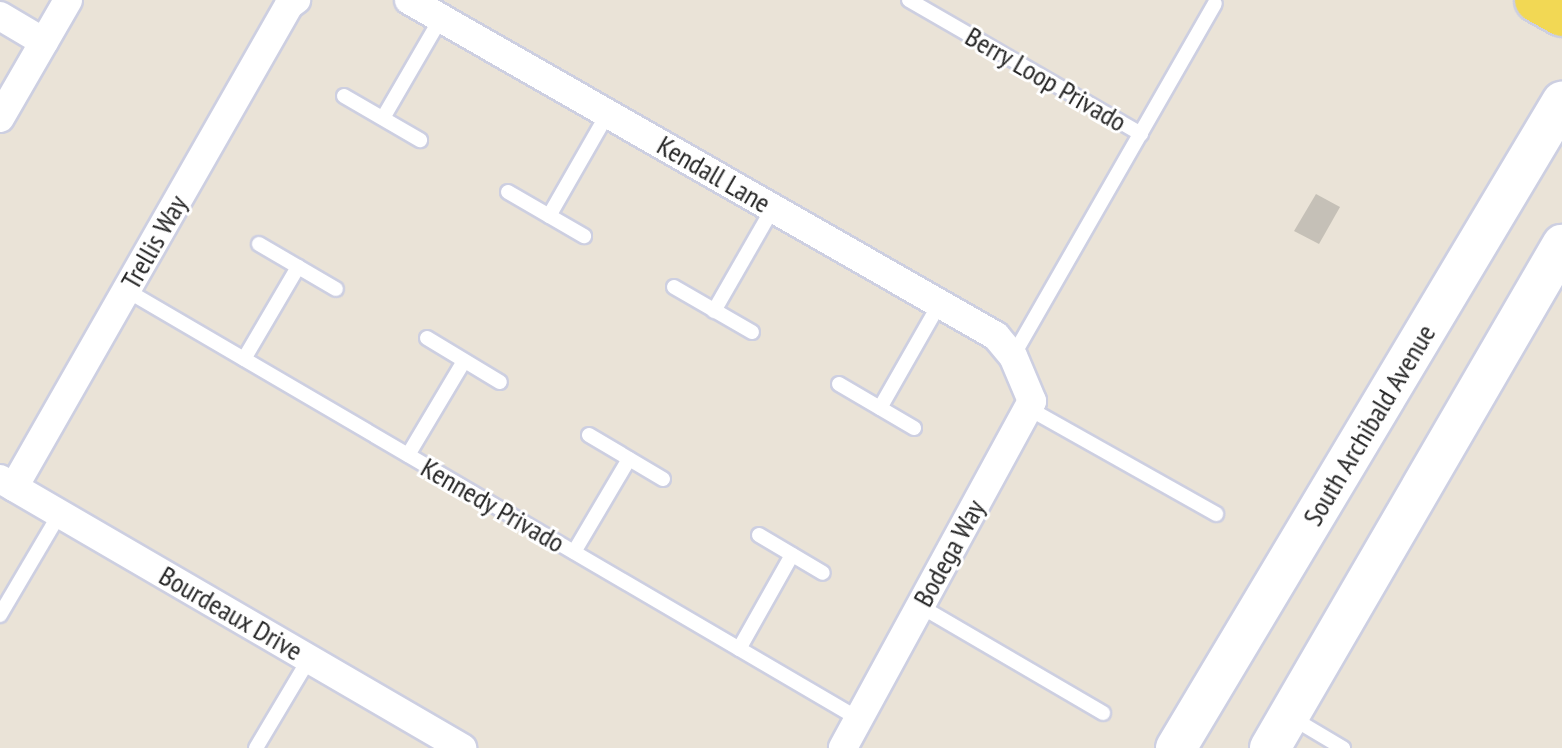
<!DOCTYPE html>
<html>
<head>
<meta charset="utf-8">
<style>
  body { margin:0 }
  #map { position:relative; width:1562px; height:748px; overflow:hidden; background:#eae3d7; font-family:"PT Sans Narrow",sans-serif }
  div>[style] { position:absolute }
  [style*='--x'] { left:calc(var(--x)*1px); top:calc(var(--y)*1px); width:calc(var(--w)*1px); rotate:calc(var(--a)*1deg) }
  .building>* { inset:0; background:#c5c0b7 }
  .roads { filter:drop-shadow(2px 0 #cdcfe1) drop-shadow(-2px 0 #cdcfe1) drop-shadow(0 2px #cdcfe1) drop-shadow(0 -2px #cdcfe1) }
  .service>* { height:14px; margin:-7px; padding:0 7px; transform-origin:7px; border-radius:7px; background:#fff }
  .minor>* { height:28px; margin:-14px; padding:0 14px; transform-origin:14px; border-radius:14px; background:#fff }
  .secondary>* { height:40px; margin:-20px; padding:0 20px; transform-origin:20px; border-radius:20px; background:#fff }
  .primary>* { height:44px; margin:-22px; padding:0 22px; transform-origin:22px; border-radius:22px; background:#f2d854 }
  span { translate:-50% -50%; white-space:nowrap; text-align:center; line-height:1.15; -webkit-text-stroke:6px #fff; paint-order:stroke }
  .street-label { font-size:28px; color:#272727 }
</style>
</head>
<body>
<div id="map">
  <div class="building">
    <div style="clip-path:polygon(1316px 194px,1340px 207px,1319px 244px,1294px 231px)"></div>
  </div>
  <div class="roads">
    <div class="service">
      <div style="--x:909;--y:0;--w:268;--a:30"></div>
      <div style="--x:344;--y:96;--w:88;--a:30.1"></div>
      <div style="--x:383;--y:118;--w:116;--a:-59.9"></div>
      <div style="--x:508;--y:192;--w:88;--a:30.1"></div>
      <div style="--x:549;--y:216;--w:119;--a:-60.2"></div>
      <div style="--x:259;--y:244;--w:89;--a:30.3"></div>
      <div style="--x:674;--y:287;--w:90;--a:30"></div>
      <div style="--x:126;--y:290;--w:849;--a:30.34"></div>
      <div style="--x:714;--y:311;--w:119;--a:-60.2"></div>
      <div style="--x:427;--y:338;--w:85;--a:31.1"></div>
      <div style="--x:1013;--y:356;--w:406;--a:-60.2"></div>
      <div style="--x:244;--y:359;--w:107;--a:-59.6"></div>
      <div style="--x:839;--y:384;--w:87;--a:30.4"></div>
      <div style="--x:880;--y:408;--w:121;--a:-60.3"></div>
      <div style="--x:1028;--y:408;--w:216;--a:29.4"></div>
      <div style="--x:589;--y:435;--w:86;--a:30.7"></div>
      <div style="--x:408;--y:455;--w:109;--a:-59.2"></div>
      <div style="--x:759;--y:535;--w:74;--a:30.7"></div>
      <div style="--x:574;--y:552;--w:108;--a:-59.4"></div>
      <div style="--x:920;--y:606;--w:212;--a:30.3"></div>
      <div style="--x:0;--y:615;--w:118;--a:-59.5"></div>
      <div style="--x:739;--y:649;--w:108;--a:-60.6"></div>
      <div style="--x:1289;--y:716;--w:63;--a:30.7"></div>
      <div style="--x:256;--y:748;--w:104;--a:-59.2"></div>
    </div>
    <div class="minor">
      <div style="--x:409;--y:0;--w:676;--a:29.79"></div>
      <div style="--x:996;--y:336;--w:26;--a:50"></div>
      <div style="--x:1013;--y:356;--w:49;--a:67.1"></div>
      <div style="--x:1032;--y:401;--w:395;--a:118.6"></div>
      <div style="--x:0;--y:16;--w:51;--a:30.6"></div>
      <div style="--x:0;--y:118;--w:136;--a:-60"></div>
      <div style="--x:0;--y:479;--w:535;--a:30.21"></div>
      <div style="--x:14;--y:487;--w:555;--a:-60.29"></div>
      <div style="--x:289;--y:5;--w:9;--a:-36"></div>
    </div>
    <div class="secondary">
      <div style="--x:1176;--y:748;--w:753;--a:-59.14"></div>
      <div style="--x:1270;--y:748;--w:582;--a:-59.86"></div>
    </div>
    <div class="primary">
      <div style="--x:1537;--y:0;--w:29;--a:29"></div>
    </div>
  </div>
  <div class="street-label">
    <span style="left:1046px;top:79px;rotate:30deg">Berry Loop Privado</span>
    <span style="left:714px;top:174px;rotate:30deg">Kendall Lane</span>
    <span style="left:154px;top:242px;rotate:-60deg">Trellis Way</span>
    <span style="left:1369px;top:425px;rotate:-59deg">South Archibald Avenue</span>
    <span style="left:493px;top:505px;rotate:30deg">Kennedy Privado</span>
    <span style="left:949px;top:553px;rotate:-61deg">Bodega Way</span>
    <span style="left:231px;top:613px;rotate:30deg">Bourdeaux Drive</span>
  </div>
</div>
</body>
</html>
